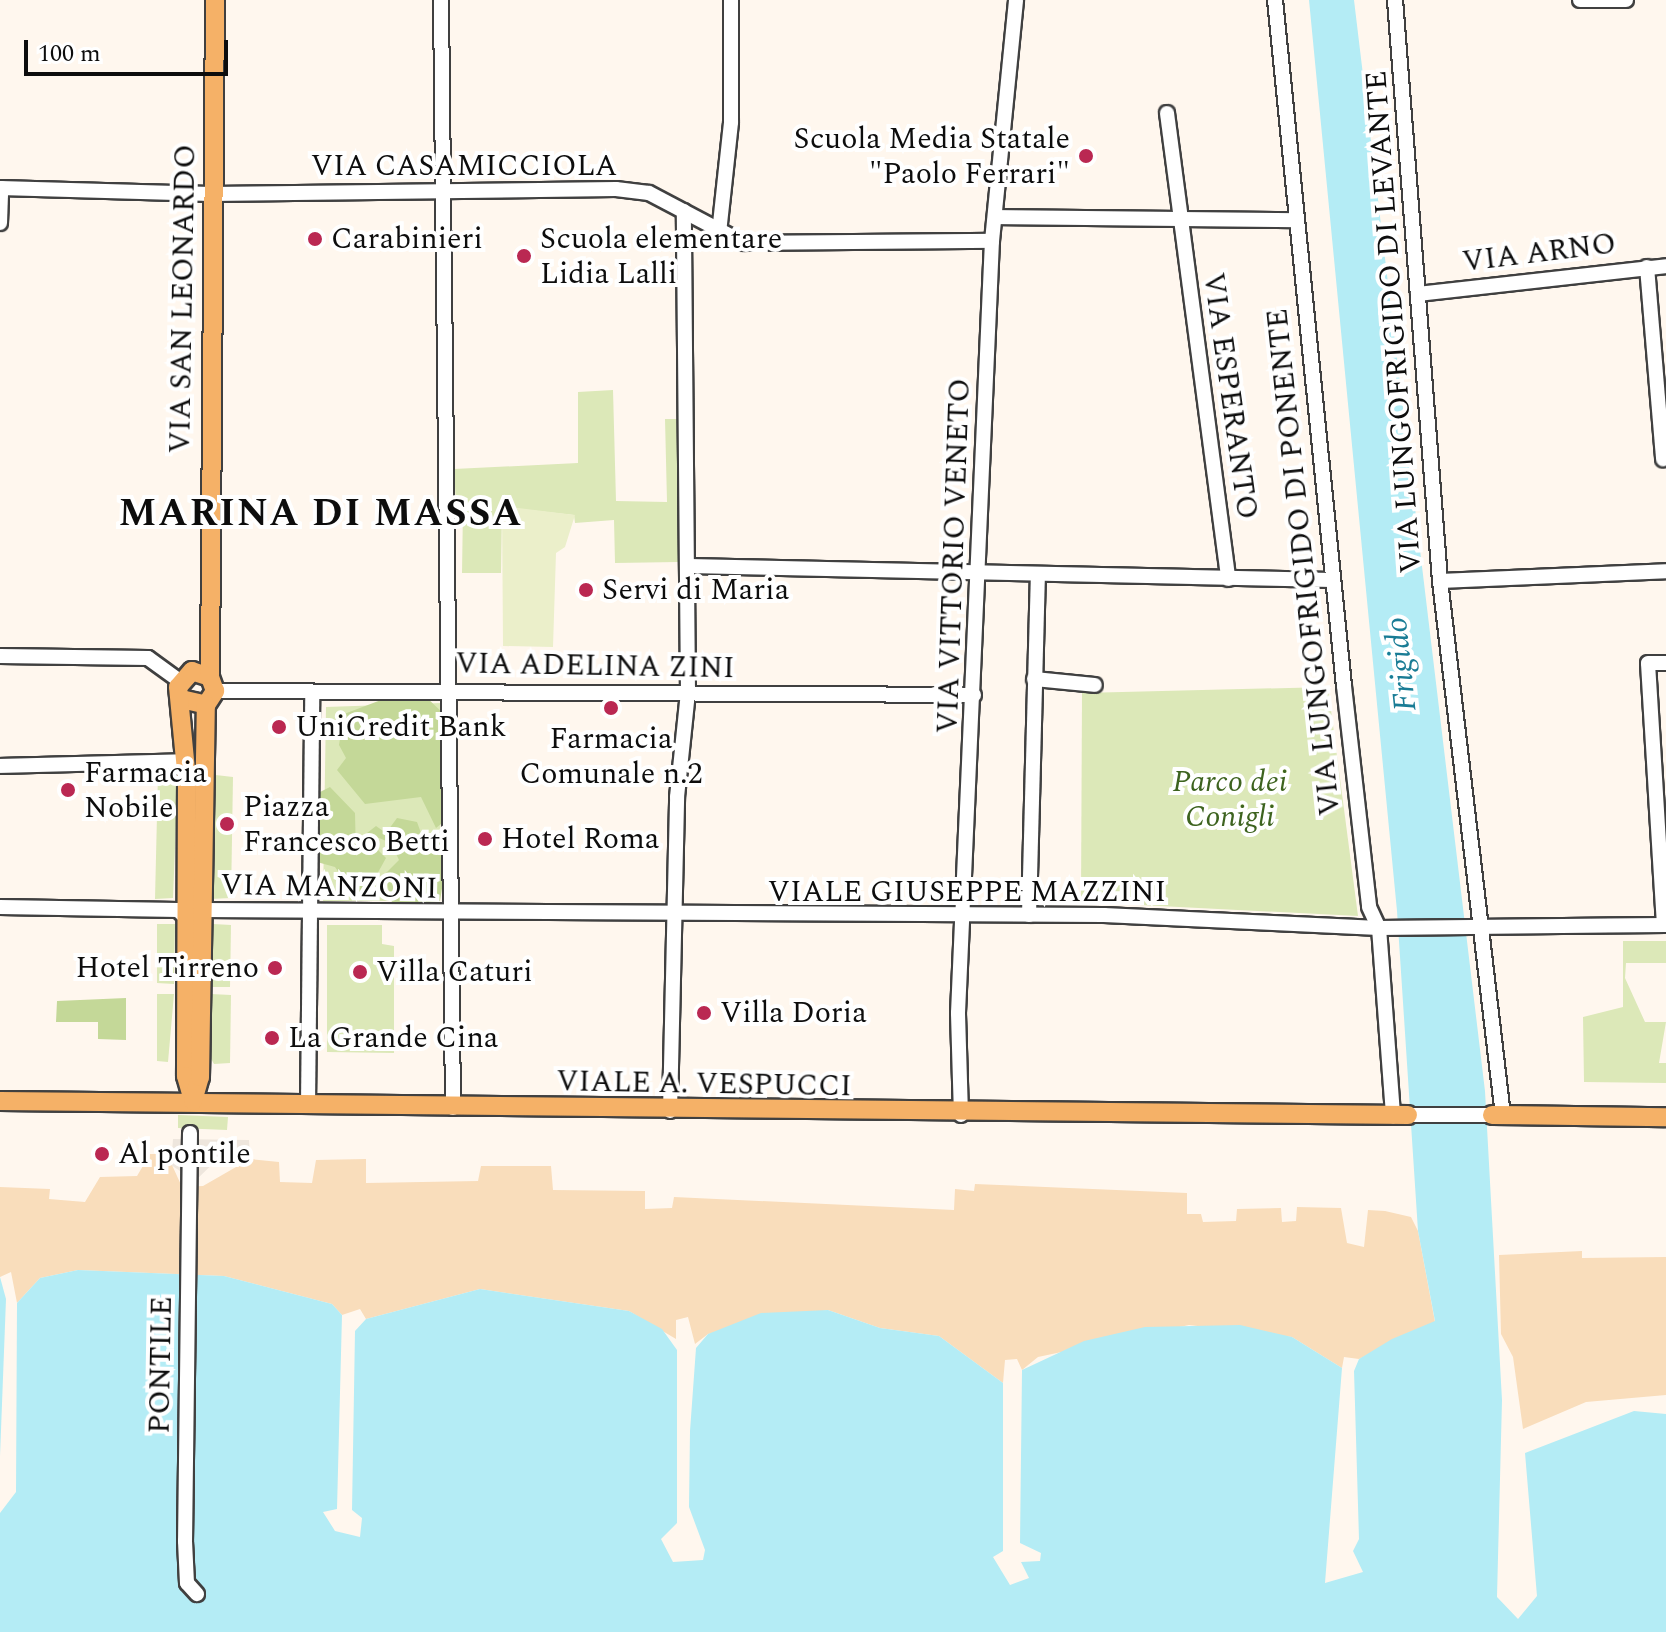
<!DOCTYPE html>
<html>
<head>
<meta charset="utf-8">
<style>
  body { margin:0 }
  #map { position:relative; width:1666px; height:1632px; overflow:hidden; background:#fff7ee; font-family:Spectral,serif }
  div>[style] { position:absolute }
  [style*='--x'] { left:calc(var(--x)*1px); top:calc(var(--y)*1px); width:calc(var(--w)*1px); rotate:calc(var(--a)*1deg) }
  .green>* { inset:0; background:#dce8b8 }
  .forest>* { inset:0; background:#c4d898 }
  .sand>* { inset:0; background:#f9ddbb }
  .pitch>* { inset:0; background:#ebefca }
  .plaza>* { inset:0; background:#eee6dd }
  .water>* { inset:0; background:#b4ecf5 }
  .roads { filter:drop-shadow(2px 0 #404040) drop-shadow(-2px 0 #404040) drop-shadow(0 2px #404040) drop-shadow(0 -2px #404040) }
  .minor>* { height:14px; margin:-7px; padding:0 7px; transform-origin:7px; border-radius:7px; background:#fff }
  .major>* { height:18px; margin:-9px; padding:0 9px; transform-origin:9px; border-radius:9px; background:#f5b167 }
  .dots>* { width:22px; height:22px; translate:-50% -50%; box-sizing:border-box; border:4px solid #fff; border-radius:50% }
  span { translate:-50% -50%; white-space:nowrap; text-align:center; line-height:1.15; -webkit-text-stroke:8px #fff; paint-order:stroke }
  .poi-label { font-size:30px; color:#0d0d0d }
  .right { translate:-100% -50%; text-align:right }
  .left { translate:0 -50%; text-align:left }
  .street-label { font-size:30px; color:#0d0d0d }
  .park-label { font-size:30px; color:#3d631f; font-style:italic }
  .water-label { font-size:32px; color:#197c95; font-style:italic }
  .district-label { font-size:38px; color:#0d0d0d; font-weight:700; letter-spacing:2px }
  .scale { position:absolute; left:24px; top:40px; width:204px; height:36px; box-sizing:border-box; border:4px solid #0d0d0d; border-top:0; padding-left:10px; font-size:24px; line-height:28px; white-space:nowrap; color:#0d0d0d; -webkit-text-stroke:6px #fff; paint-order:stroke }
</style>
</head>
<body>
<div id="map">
  <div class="green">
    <div style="clip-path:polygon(613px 390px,616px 501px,667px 502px,665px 419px,680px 419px,678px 562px,615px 563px,614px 520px,575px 523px,574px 515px,502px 507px,501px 573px,462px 573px,463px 507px,456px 504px,454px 469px,578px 463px,578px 392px)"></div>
    <div style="clip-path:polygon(1328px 687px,1358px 916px,1081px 902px,1082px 693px)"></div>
    <div style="clip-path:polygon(441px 703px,440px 901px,323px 901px,326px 707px)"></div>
    <div style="clip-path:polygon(158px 773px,178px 773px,173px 898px,155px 899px)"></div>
    <div style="clip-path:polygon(207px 774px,233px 777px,231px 898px,210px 899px)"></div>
    <div style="clip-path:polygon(157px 924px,175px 924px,174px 984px,157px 983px)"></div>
    <div style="clip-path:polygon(213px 924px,231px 925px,230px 987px,212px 987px)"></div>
    <div style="clip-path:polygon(327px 925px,382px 925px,382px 944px,394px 946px,394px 1053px,327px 1052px)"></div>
    <div style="clip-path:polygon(1623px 941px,1666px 941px,1666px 963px,1626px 963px,1625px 978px,1645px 1022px,1666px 1022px,1659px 1063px,1666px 1063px,1666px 1083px,1584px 1082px,1583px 1017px,1623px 1007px)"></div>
    <div style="clip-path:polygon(157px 994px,174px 994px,168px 1062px,157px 1061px)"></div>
    <div style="clip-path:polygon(211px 994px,231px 995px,230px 1063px,214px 1064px,210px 1057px)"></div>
    <div style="clip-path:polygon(178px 1115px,228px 1117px,227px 1130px,178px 1128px)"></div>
  </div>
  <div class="forest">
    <div style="clip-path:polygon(425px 696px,446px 716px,446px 820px,436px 828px,421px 797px,365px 804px,337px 770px,346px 758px,339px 745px,344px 714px,389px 697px)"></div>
    <div style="clip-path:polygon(330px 787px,355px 813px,356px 856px,369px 841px,386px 858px,365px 896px,355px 896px,335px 867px,317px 862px,312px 828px,320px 792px)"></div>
    <div style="clip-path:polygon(397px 818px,417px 822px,425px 844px,440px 841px,448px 851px,440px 901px,396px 905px,390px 900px,386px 873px,399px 860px,391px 843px,367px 833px,376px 826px,386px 833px)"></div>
    <div style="clip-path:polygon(126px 998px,126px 1040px,98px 1039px,98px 1022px,56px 1022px,57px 1001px)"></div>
  </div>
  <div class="sand">
    <div style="clip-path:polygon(150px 1154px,167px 1154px,182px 1187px,203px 1186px,250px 1159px,279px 1162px,280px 1182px,312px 1183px,316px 1160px,366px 1159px,366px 1183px,478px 1181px,481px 1166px,551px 1166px,553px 1190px,645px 1191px,645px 1209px,672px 1208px,674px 1197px,954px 1210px,955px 1189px,974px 1191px,975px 1184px,1187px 1193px,1187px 1214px,1201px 1214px,1203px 1222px,1236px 1221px,1237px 1209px,1281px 1208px,1282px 1222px,1296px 1221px,1297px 1207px,1341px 1208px,1347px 1243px,1364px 1247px,1368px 1210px,1385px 1211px,1411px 1217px,1418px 1231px,1435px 1322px,1359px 1359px,1344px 1357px,1342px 1368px,1292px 1337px,1189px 1325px,1038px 1357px,1022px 1370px,1017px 1359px,1005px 1360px,1003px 1383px,939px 1336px,880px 1328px,828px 1310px,708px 1334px,695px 1344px,688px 1317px,676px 1320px,676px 1339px,629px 1311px,480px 1289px,366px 1319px,360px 1309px,342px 1315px,332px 1304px,224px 1276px,78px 1270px,40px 1278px,17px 1303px,11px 1272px,0 1277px,0 1187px,50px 1189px,49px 1199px,85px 1202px,100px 1177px,137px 1176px)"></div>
    <div style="clip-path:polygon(1582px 1251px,1582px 1258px,1666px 1257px,1666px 1395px,1586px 1402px,1523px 1429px,1513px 1357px,1501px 1334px,1499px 1255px)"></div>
  </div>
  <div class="pitch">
    <div style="clip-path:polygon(502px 506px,575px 515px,565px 547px,556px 553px,553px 647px,503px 646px)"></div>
  </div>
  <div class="plaza">
    <div style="clip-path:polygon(173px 1139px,249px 1140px,250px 1158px,227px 1150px,195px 1181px,171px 1165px)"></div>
  </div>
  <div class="water">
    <div style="clip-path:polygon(1309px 0,1354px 0,1485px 1091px,1502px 1400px,1497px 1597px,1518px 1619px,1537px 1596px,1525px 1453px,1634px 1411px,1666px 1414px,1666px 1632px,0 1632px,0 1513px,16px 1492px,17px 1303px,40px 1278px,78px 1270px,224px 1276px,332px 1304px,342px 1315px,337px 1509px,323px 1512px,335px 1531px,360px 1537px,362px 1518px,352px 1510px,355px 1331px,366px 1319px,480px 1289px,629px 1311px,662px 1329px,677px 1350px,677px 1523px,661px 1539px,673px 1562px,703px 1560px,705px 1550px,689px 1507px,690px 1431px,696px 1348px,708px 1334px,761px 1313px,828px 1310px,880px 1328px,939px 1336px,1003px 1383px,1003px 1551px,993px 1557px,1010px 1585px,1029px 1578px,1021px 1562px,1040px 1561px,1041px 1553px,1020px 1543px,1022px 1370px,1084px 1341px,1145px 1327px,1240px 1325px,1292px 1337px,1342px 1368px,1325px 1583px,1363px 1572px,1353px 1551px,1359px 1539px,1354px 1371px,1359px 1359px,1392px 1339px,1435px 1321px,1418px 1231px,1397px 911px)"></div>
    <div style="clip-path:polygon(0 1277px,6px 1299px,0 1456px)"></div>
  </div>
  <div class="roads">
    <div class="minor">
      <div style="--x:441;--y:0;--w:1108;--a:89.38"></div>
      <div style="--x:1275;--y:0;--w:689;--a:84.26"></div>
      <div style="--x:1344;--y:686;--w:222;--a:83.5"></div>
      <div style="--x:1369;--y:907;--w:23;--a:65"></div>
      <div style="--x:1379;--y:928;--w:189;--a:85.7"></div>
      <div style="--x:1395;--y:0;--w:583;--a:85.57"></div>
      <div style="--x:1440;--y:581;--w:539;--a:83.28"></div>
      <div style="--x:1580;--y:0;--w:46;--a:0"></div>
      <div style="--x:1167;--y:113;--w:470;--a:82.5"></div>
      <div style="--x:0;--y:188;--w:211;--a:1.6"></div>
      <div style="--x:211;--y:194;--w:405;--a:-0.7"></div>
      <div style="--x:616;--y:189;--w:33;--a:7"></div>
      <div style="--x:649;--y:193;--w:107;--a:27.8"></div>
      <div style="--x:744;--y:243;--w:248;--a:-0.5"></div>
      <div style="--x:997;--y:217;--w:296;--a:0.6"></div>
      <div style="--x:0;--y:223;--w:35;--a:-88"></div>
      <div style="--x:719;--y:233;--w:112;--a:-83.8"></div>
      <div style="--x:731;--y:122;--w:122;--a:-90"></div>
      <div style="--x:1647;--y:267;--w:193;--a:85.2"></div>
      <div style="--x:1418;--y:294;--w:250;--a:-6.4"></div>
      <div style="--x:689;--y:566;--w:643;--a:1.25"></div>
      <div style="--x:1440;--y:581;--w:226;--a:-2.5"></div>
      <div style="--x:0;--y:656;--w:148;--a:0.8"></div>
      <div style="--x:148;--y:658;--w:39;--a:36"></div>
      <div style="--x:1034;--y:679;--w:61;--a:5.6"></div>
      <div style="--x:215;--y:691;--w:759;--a:0.3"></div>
      <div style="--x:0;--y:766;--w:186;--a:-1.5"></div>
      <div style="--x:0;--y:907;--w:178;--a:1"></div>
      <div style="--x:178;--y:910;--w:11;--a:45"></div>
      <div style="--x:203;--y:910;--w:901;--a:0.32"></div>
      <div style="--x:1104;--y:915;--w:275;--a:2.7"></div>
      <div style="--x:1379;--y:928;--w:287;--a:-0.6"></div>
      <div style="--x:1029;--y:915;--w:338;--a:-88.5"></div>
      <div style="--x:1664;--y:925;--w:262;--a:-93.5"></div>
      <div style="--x:1648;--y:663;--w:18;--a:0"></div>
      <div style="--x:308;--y:1104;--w:410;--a:-89.4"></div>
      <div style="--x:670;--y:1111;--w:314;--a:-88.7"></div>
      <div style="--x:677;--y:797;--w:105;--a:-84"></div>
      <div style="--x:688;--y:693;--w:482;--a:-90.5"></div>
      <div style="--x:961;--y:1115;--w:102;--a:-91.7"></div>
      <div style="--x:958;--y:1013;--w:773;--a:-87.48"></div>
      <div style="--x:992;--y:241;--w:242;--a:-84.3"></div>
      <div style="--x:1408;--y:1115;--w:84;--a:0"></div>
      <div style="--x:190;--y:1133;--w:408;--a:90.7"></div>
      <div style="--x:185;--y:1541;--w:42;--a:87.3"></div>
      <div style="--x:187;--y:1583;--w:15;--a:48"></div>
    </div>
    <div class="major">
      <div style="--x:210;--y:677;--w:677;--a:-89.58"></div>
      <div style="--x:181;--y:699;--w:26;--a:13"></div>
      <div style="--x:206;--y:705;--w:17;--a:-57"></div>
      <div style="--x:215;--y:691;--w:15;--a:-110"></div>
      <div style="--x:210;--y:677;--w:19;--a:-162"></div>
      <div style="--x:192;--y:671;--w:21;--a:131"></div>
      <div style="--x:178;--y:687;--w:93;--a:84.5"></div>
      <div style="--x:187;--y:780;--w:296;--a:90.2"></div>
      <div style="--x:186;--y:1076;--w:26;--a:74"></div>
      <div style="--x:0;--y:1101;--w:1408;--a:0.57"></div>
      <div style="--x:193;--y:1101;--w:25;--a:-74"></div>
      <div style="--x:200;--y:1077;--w:372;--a:-89.1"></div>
      <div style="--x:1492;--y:1115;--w:174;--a:0.7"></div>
    </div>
  </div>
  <div class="dots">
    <div style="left:1086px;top:156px;background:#ba2852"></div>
    <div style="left:315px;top:239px;background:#ba2852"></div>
    <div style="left:524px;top:256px;background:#ba2852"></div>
    <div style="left:586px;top:590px;background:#ba2852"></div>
    <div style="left:611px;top:708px;background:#ba2852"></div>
    <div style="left:279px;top:727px;background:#ba2852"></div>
    <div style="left:68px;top:790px;background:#ba2852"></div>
    <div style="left:227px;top:824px;background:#ba2852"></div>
    <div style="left:485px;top:839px;background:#ba2852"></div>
    <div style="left:275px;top:968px;background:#ba2852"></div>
    <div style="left:360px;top:972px;background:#ba2852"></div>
    <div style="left:704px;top:1013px;background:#ba2852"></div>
    <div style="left:272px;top:1038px;background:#ba2852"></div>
    <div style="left:102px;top:1154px;background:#ba2852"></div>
  </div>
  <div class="poi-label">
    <span class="right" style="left:1070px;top:156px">Scuola Media Statale<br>"Paolo Ferrari"</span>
    <span class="left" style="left:331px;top:239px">Carabinieri</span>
    <span class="left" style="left:540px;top:256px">Scuola elementare<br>Lidia Lalli</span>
    <span class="left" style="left:602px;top:590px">Servi di Maria</span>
    <span class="left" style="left:295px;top:727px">UniCredit Bank</span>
    <span style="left:611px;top:756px">Farmacia<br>Comunale n.2</span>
    <span class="left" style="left:84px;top:790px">Farmacia<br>Nobile</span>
    <span class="left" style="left:243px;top:824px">Piazza<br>Francesco Betti</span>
    <span class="left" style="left:501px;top:839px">Hotel Roma</span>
    <span class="right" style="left:259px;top:968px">Hotel Tirreno</span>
    <span class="left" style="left:376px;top:972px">Villa Caturi</span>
    <span class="left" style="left:720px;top:1013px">Villa Doria</span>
    <span class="left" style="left:288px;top:1038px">La Grande Cina</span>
    <span class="left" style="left:118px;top:1154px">Al pontile</span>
  </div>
  <div class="street-label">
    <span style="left:464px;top:166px">VIA CASAMICCIOLA</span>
    <span style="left:1539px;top:253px;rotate:-7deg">VIA ARNO</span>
    <span style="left:183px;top:299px;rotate:-89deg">VIA SAN LEONARDO</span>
    <span style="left:1394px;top:322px;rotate:-94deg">VIA LUNGOFRIGIDO DI LEVANTE</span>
    <span style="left:1230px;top:396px;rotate:82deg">VIA ESPERANTO</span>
    <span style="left:954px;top:556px;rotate:-88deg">VIA VITTORIO VENETO</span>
    <span style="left:1304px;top:562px;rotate:-96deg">VIA LUNGOFRIGIDO DI PONENTE</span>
    <span style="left:595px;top:666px;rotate:1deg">VIA ADELINA ZINI</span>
    <span style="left:329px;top:887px;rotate:1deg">VIA MANZONI</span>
    <span style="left:967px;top:892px">VIALE GIUSEPPE MAZZINI</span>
    <span style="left:704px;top:1084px;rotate:1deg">VIALE A. VESPUCCI</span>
    <span style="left:161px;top:1365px;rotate:-89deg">PONTILE</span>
  </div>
  <div class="park-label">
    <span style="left:1230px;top:799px">Parco dei<br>Conigli</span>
  </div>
  <div class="water-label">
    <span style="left:1402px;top:664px;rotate:-96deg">Frigido</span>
  </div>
  <div class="district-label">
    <span style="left:321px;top:515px">MARINA DI MASSA</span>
  </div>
  <div class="scale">100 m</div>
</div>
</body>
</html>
